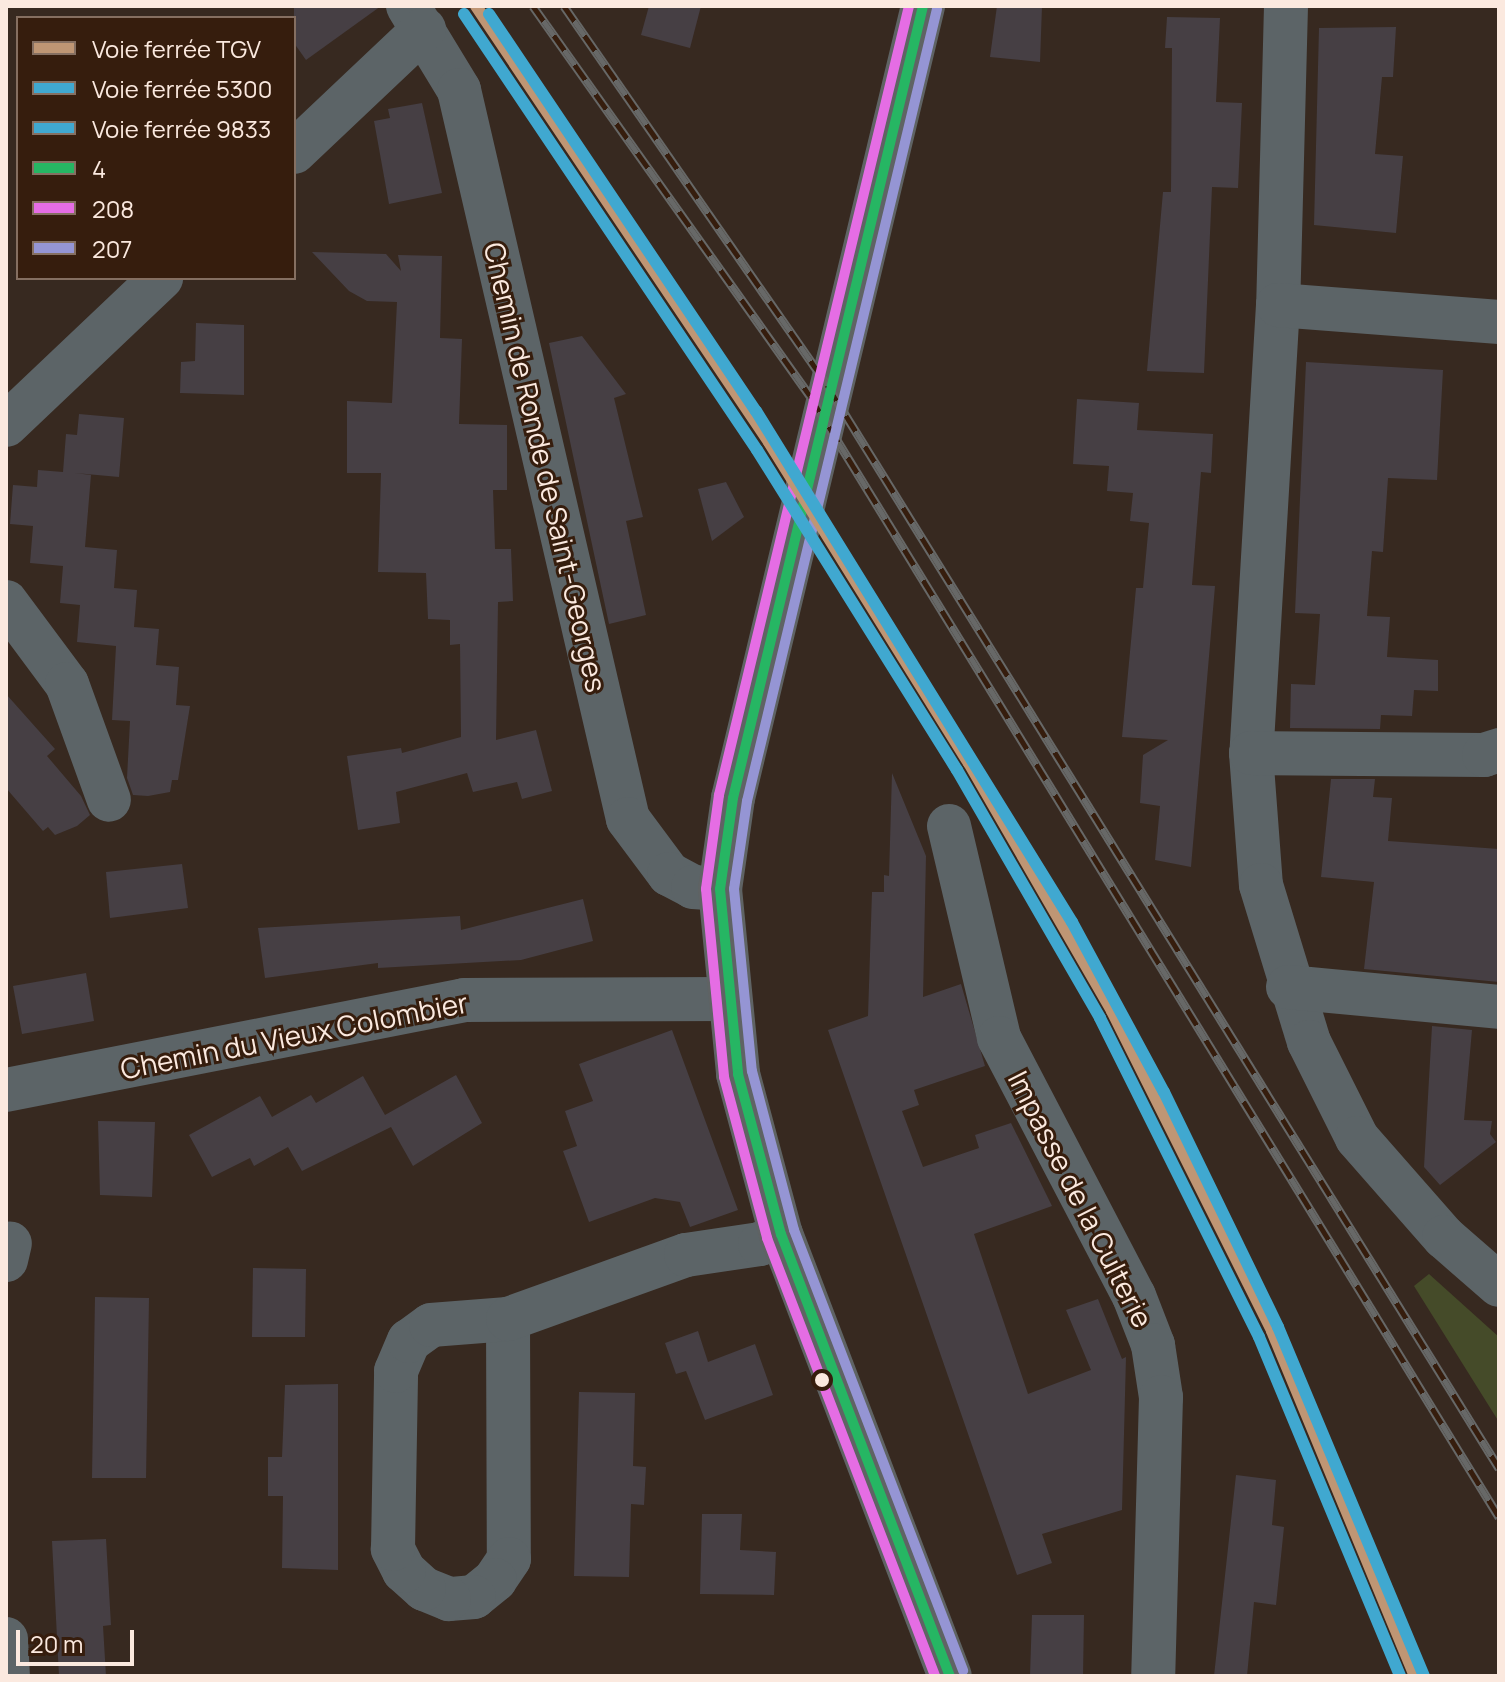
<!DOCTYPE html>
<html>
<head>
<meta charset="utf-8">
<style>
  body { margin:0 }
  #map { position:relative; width:1505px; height:1682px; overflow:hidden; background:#372920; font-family:Manrope,sans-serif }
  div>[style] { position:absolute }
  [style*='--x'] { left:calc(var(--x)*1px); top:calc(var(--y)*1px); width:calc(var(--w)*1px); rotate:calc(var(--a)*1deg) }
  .green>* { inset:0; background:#454b29 }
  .building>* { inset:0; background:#463f44 }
  .minor>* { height:44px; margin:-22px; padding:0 22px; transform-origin:22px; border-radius:22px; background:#5c6467 }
  .major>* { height:44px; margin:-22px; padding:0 22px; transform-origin:22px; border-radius:22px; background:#5f6364 }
  .rail>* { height:9px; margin-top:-4.5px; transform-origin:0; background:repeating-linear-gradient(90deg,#361d0d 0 18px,#676867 0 36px); box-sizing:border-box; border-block:2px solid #676867 }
  .bus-1>* { height:10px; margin:-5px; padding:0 5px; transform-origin:5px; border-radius:5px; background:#26b663 }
  .bus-2>* { height:10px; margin:-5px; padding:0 5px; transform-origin:5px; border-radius:5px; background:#e56de4 }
  .bus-3>* { height:10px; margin:-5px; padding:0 5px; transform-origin:5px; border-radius:5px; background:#9595d4 }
  .rail-1>* { height:12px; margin:-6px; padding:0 6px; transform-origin:6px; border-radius:6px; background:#bf9674 }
  .rail-2>* { height:12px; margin:-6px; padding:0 6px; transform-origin:6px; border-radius:6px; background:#40a8d0 }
  .rail-3>* { height:12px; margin:-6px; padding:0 6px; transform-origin:6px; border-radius:6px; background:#40a8d0 }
  .dots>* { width:22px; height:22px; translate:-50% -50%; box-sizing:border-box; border:4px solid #361d0d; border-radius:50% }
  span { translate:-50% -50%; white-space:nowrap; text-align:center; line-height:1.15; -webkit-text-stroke:6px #361d0d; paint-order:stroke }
  .street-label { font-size:28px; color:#fbe9df }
  .frame { position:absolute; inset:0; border:8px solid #fbe9df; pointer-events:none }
  .legend { position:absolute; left:16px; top:16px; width:280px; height:264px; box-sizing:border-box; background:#361d0d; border:2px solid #856f61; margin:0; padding:10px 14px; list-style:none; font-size:24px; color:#fbe9df }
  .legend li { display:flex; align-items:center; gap:16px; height:40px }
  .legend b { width:40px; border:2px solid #856f61 }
  .scale { position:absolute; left:16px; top:1630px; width:118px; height:36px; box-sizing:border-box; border:4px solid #fbe9df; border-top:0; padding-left:10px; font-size:24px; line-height:28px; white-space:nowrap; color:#fbe9df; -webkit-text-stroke:6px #361d0d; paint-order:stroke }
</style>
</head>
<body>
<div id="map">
  <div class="green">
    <div style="clip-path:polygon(1429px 1274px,1499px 1337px,1499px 1422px,1414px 1286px)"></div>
  </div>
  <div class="building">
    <div style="clip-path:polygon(294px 6px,381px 6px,306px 60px,294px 43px)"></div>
    <div style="clip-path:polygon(649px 6px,701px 6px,690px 48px,641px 35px)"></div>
    <div style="clip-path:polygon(997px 6px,1042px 6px,1040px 62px,990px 57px)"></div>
    <div style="clip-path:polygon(1167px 17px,1220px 18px,1216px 102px,1242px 103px,1238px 188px,1212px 187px,1204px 373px,1147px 371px,1163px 192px,1171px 192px,1172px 48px,1165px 48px)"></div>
    <div style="clip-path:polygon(1396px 27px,1393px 77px,1382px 77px,1375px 154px,1403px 156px,1396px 233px,1314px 225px,1319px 28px)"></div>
    <div style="clip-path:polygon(422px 103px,442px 193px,389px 204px,374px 121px,390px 118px,388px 109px)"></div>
    <div style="clip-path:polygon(312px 252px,386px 254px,401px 271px,398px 255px,442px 256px,440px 338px,462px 339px,459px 424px,507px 425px,507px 490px,493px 490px,495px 549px,511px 549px,513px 601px,498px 602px,496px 740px,536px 730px,552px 791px,522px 799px,517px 782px,473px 792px,467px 773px,396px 792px,400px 823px,358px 830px,347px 756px,401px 748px,402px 753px,461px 737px,460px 644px,450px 645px,450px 620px,428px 619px,426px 573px,378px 572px,381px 473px,347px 473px,347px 401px,392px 403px,397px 302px,367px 301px,349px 291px)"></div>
    <div style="clip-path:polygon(196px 323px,244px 325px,244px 395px,180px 393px,181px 362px,195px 361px)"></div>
    <div style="clip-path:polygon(582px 336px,626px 394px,614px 398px,643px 517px,626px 521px,646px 615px,609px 624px,549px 343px)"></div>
    <div style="clip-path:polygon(1306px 362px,1443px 370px,1437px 480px,1388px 478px,1383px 552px,1372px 551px,1367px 616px,1390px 617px,1387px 657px,1438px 660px,1438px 691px,1414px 690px,1412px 716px,1381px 715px,1380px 729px,1290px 728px,1291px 684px,1315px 685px,1320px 614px,1295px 613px)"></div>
    <div style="clip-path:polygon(1077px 399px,1139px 403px,1137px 430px,1213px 434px,1211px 473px,1201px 472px,1192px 585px,1215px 586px,1191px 867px,1155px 860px,1160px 806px,1140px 803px,1143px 755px,1168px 740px,1122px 737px,1136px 588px,1143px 588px,1149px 523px,1130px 521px,1133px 493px,1107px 491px,1109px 466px,1073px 464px)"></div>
    <div style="clip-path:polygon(79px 414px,124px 418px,119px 477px,75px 473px,91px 475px,85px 547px,117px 550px,114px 588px,137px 590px,134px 627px,159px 629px,156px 665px,179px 667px,176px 705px,190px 706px,178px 780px,172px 780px,170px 792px,148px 796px,133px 795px,127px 778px,130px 721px,112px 720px,116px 646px,77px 642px,80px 605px,60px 603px,63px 566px,30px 563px,33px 526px,10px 524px,13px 485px,37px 487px,38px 470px,63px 472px,66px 434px,77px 435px)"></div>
    <div style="clip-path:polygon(726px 482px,744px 517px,712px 541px,698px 489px)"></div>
    <div style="clip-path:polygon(6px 694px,55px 749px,47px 756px,81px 796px,90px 815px,77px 826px,55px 835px,48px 827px,43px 831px,6px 788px)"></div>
    <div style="clip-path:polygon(892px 773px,926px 856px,923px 997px,961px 984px,985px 1066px,914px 1090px,919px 1105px,902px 1111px,923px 1167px,979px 1148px,975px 1135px,1011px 1123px,1052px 1206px,974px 1234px,1028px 1394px,1091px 1370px,1066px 1310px,1098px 1299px,1122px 1359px,1126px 1357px,1122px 1510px,1042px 1534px,1052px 1563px,1017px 1575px,828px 1030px,868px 1016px,872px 892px,884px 892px,884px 875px,889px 876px)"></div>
    <div style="clip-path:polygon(1331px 779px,1375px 779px,1373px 797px,1392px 798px,1388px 841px,1499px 849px,1499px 982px,1364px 969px,1374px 882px,1321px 877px)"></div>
    <div style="clip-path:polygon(182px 864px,188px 908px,110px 918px,106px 872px)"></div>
    <div style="clip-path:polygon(583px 899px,593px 941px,521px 960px,378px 968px,378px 963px,265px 978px,258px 928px,460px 916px,461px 930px)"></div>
    <div style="clip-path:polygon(86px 973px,94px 1021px,22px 1034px,13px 986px)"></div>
    <div style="clip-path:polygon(1432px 1026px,1472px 1030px,1464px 1120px,1492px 1121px,1490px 1134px,1496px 1142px,1440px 1185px,1424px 1167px)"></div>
    <div style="clip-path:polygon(672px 1030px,738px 1210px,690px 1227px,680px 1202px,655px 1198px,589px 1222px,563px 1151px,577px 1146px,565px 1111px,593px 1101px,579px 1064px)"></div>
    <div style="clip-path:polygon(456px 1075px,482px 1123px,413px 1166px,391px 1127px,302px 1171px,288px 1147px,254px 1166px,250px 1158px,212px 1177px,189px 1135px,260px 1096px,272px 1117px,311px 1095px,316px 1103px,363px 1076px,385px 1115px)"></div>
    <div style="clip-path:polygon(98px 1121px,155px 1122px,152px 1197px,100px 1195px)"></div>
    <div style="clip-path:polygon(253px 1268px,306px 1269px,305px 1337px,252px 1337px)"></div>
    <div style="clip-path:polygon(95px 1297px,149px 1298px,146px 1478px,92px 1478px)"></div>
    <div style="clip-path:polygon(698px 1331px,708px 1362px,755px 1344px,773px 1395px,705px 1420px,686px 1371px,676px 1374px,665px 1343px)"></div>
    <div style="clip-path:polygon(338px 1384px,338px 1570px,282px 1568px,283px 1496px,268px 1496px,268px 1457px,282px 1457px,285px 1385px)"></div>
    <div style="clip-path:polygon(579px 1392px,635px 1393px,633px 1466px,646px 1467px,645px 1485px,644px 1505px,631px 1504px,629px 1577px,574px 1576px)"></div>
    <div style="clip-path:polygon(1236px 1475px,1276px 1480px,1272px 1525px,1284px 1527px,1276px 1605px,1254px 1602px,1247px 1676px,1214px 1676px)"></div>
    <div style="clip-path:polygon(702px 1514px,742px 1514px,740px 1550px,776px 1552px,774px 1595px,700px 1594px)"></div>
    <div style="clip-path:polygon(106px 1539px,111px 1625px,103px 1626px,106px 1676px,59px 1676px,52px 1541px)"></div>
    <div style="clip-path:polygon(1032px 1615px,1084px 1615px,1083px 1676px,1030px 1676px)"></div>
  </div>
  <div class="minor">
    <div style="--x:408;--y:6;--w:98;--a:58.7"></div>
    <div style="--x:459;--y:90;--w:748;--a:76.95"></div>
    <div style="--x:628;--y:819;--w:69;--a:53.3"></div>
    <div style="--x:669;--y:874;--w:27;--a:28"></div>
    <div style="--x:693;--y:887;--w:27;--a:4"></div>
    <div style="--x:1286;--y:6;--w:299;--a:91.5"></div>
    <div style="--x:1278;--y:305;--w:449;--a:93.4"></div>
    <div style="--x:1251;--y:753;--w:132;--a:85.7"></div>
    <div style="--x:1261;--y:885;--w:164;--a:73"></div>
    <div style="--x:1309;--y:1042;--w:107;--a:63.4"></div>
    <div style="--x:1357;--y:1138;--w:132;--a:48.7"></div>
    <div style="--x:1444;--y:1237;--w:73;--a:41.1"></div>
    <div style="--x:294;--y:152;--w:179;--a:-43.4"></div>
    <div style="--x:1278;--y:305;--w:222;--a:4.4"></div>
    <div style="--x:6;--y:425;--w:214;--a:-43.5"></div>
    <div style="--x:6;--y:602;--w:102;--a:53.4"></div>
    <div style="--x:67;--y:684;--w:123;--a:70.1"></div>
    <div style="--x:1251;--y:753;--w:233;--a:0.5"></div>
    <div style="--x:1484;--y:755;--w:16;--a:-18"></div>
    <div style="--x:949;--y:826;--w:218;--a:76.7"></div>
    <div style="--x:999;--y:1038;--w:291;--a:62.4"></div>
    <div style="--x:1134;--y:1296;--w:53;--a:68.8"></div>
    <div style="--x:1153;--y:1345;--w:53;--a:81.3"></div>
    <div style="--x:1161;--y:1397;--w:279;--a:91.6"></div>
    <div style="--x:1288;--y:987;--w:212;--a:5.4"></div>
    <div style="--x:6;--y:1090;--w:467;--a:-11.1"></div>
    <div style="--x:464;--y:1000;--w:264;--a:-0.2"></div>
    <div style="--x:6;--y:1260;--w:17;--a:-77"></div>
    <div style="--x:508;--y:1319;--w:240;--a:89.8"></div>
    <div style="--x:509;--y:1559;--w:25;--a:124"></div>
    <div style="--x:495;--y:1580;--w:27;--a:141"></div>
    <div style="--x:474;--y:1597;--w:25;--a:175"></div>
    <div style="--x:449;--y:1599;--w:27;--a:-158"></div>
    <div style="--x:424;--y:1589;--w:27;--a:-138"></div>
    <div style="--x:404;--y:1571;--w:25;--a:-117"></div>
    <div style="--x:393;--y:1549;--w:178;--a:-89"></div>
    <div style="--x:396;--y:1371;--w:33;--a:-67"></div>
    <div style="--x:409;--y:1341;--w:27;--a:-36"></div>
    <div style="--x:431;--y:1325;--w:77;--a:-4.5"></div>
    <div style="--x:508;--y:1319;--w:189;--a:-19.8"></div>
    <div style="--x:686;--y:1255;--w:75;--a:-8.5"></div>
    <div style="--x:760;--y:1244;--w:23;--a:-25"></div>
    <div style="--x:6;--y:1639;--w:37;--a:87"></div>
  </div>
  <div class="major">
    <div style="--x:923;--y:6;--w:814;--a:103.49"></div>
    <div style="--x:733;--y:798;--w:92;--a:98.1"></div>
    <div style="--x:720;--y:889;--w:186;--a:84.4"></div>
    <div style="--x:738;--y:1074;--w:166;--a:75"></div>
    <div style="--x:781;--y:1234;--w:473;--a:69.1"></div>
  </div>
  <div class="rail">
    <div style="--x:533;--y:6;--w:478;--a:54.6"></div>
    <div style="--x:810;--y:396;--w:1316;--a:58.42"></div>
    <div style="--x:564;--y:6;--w:461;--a:55.2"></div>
    <div style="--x:827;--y:385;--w:1275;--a:58.18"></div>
  </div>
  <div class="bus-1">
    <div style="--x:923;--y:6;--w:814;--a:103.49"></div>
    <div style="--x:733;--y:798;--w:92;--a:98.1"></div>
    <div style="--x:720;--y:889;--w:186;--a:84.4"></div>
    <div style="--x:738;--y:1074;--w:166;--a:75"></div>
    <div style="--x:781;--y:1234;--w:473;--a:69.1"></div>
  </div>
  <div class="bus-2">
    <div style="--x:909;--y:6;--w:812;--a:103.54"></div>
    <div style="--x:719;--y:795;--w:95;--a:97.9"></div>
    <div style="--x:706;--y:889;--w:189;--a:84.5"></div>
    <div style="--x:724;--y:1077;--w:167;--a:75"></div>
    <div style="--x:767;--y:1238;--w:469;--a:69"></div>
  </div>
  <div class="bus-3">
    <div style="--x:937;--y:9;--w:814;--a:103.49"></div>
    <div style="--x:747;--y:801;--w:89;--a:98.4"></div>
    <div style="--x:734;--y:889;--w:183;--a:84.4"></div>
    <div style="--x:752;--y:1071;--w:164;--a:75.2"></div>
    <div style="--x:794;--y:1230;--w:472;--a:69"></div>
  </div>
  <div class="rail-1">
    <div style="--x:476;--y:6;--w:525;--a:56.1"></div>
    <div style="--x:769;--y:442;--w:378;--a:58.1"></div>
    <div style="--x:969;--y:763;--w:286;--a:60"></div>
    <div style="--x:1112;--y:1011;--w:358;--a:63.4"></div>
    <div style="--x:1272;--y:1331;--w:373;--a:67.5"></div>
  </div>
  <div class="rail-2">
    <div style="--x:464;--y:14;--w:525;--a:56.1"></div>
    <div style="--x:757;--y:450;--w:377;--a:58"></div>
    <div style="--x:957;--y:770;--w:286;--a:60"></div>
    <div style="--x:1100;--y:1018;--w:356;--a:63.5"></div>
    <div style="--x:1259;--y:1337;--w:367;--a:67.4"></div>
  </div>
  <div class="rail-3">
    <div style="--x:489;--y:14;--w:478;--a:56.1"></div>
    <div style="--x:756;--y:411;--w:601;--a:58.27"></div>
    <div style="--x:1072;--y:922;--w:193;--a:61.6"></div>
    <div style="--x:1164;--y:1092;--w:261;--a:64.1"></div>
    <div style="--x:1278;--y:1327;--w:378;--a:67.3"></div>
  </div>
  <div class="dots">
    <div style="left:822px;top:1380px;background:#fbe9df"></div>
  </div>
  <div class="street-label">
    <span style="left:546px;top:467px;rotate:77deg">Chemin de Ronde de Saint-Georges</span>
    <span style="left:294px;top:1035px;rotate:-11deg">Chemin du Vieux Colombier</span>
    <span style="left:1081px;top:1199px;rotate:63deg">Impasse de la Culterie</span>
  </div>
  <div class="frame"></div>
  <ul class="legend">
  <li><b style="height:10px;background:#bf9674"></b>Voie ferrée TGV</li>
  <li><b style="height:10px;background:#40a8d0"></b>Voie ferrée 5300</li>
  <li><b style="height:10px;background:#40a8d0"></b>Voie ferrée 9833</li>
  <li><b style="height:10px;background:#26b663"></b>4</li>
  <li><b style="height:10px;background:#e56de4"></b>208</li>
  <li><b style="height:10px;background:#9595d4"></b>207</li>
  </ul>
  <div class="scale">20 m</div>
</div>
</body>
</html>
